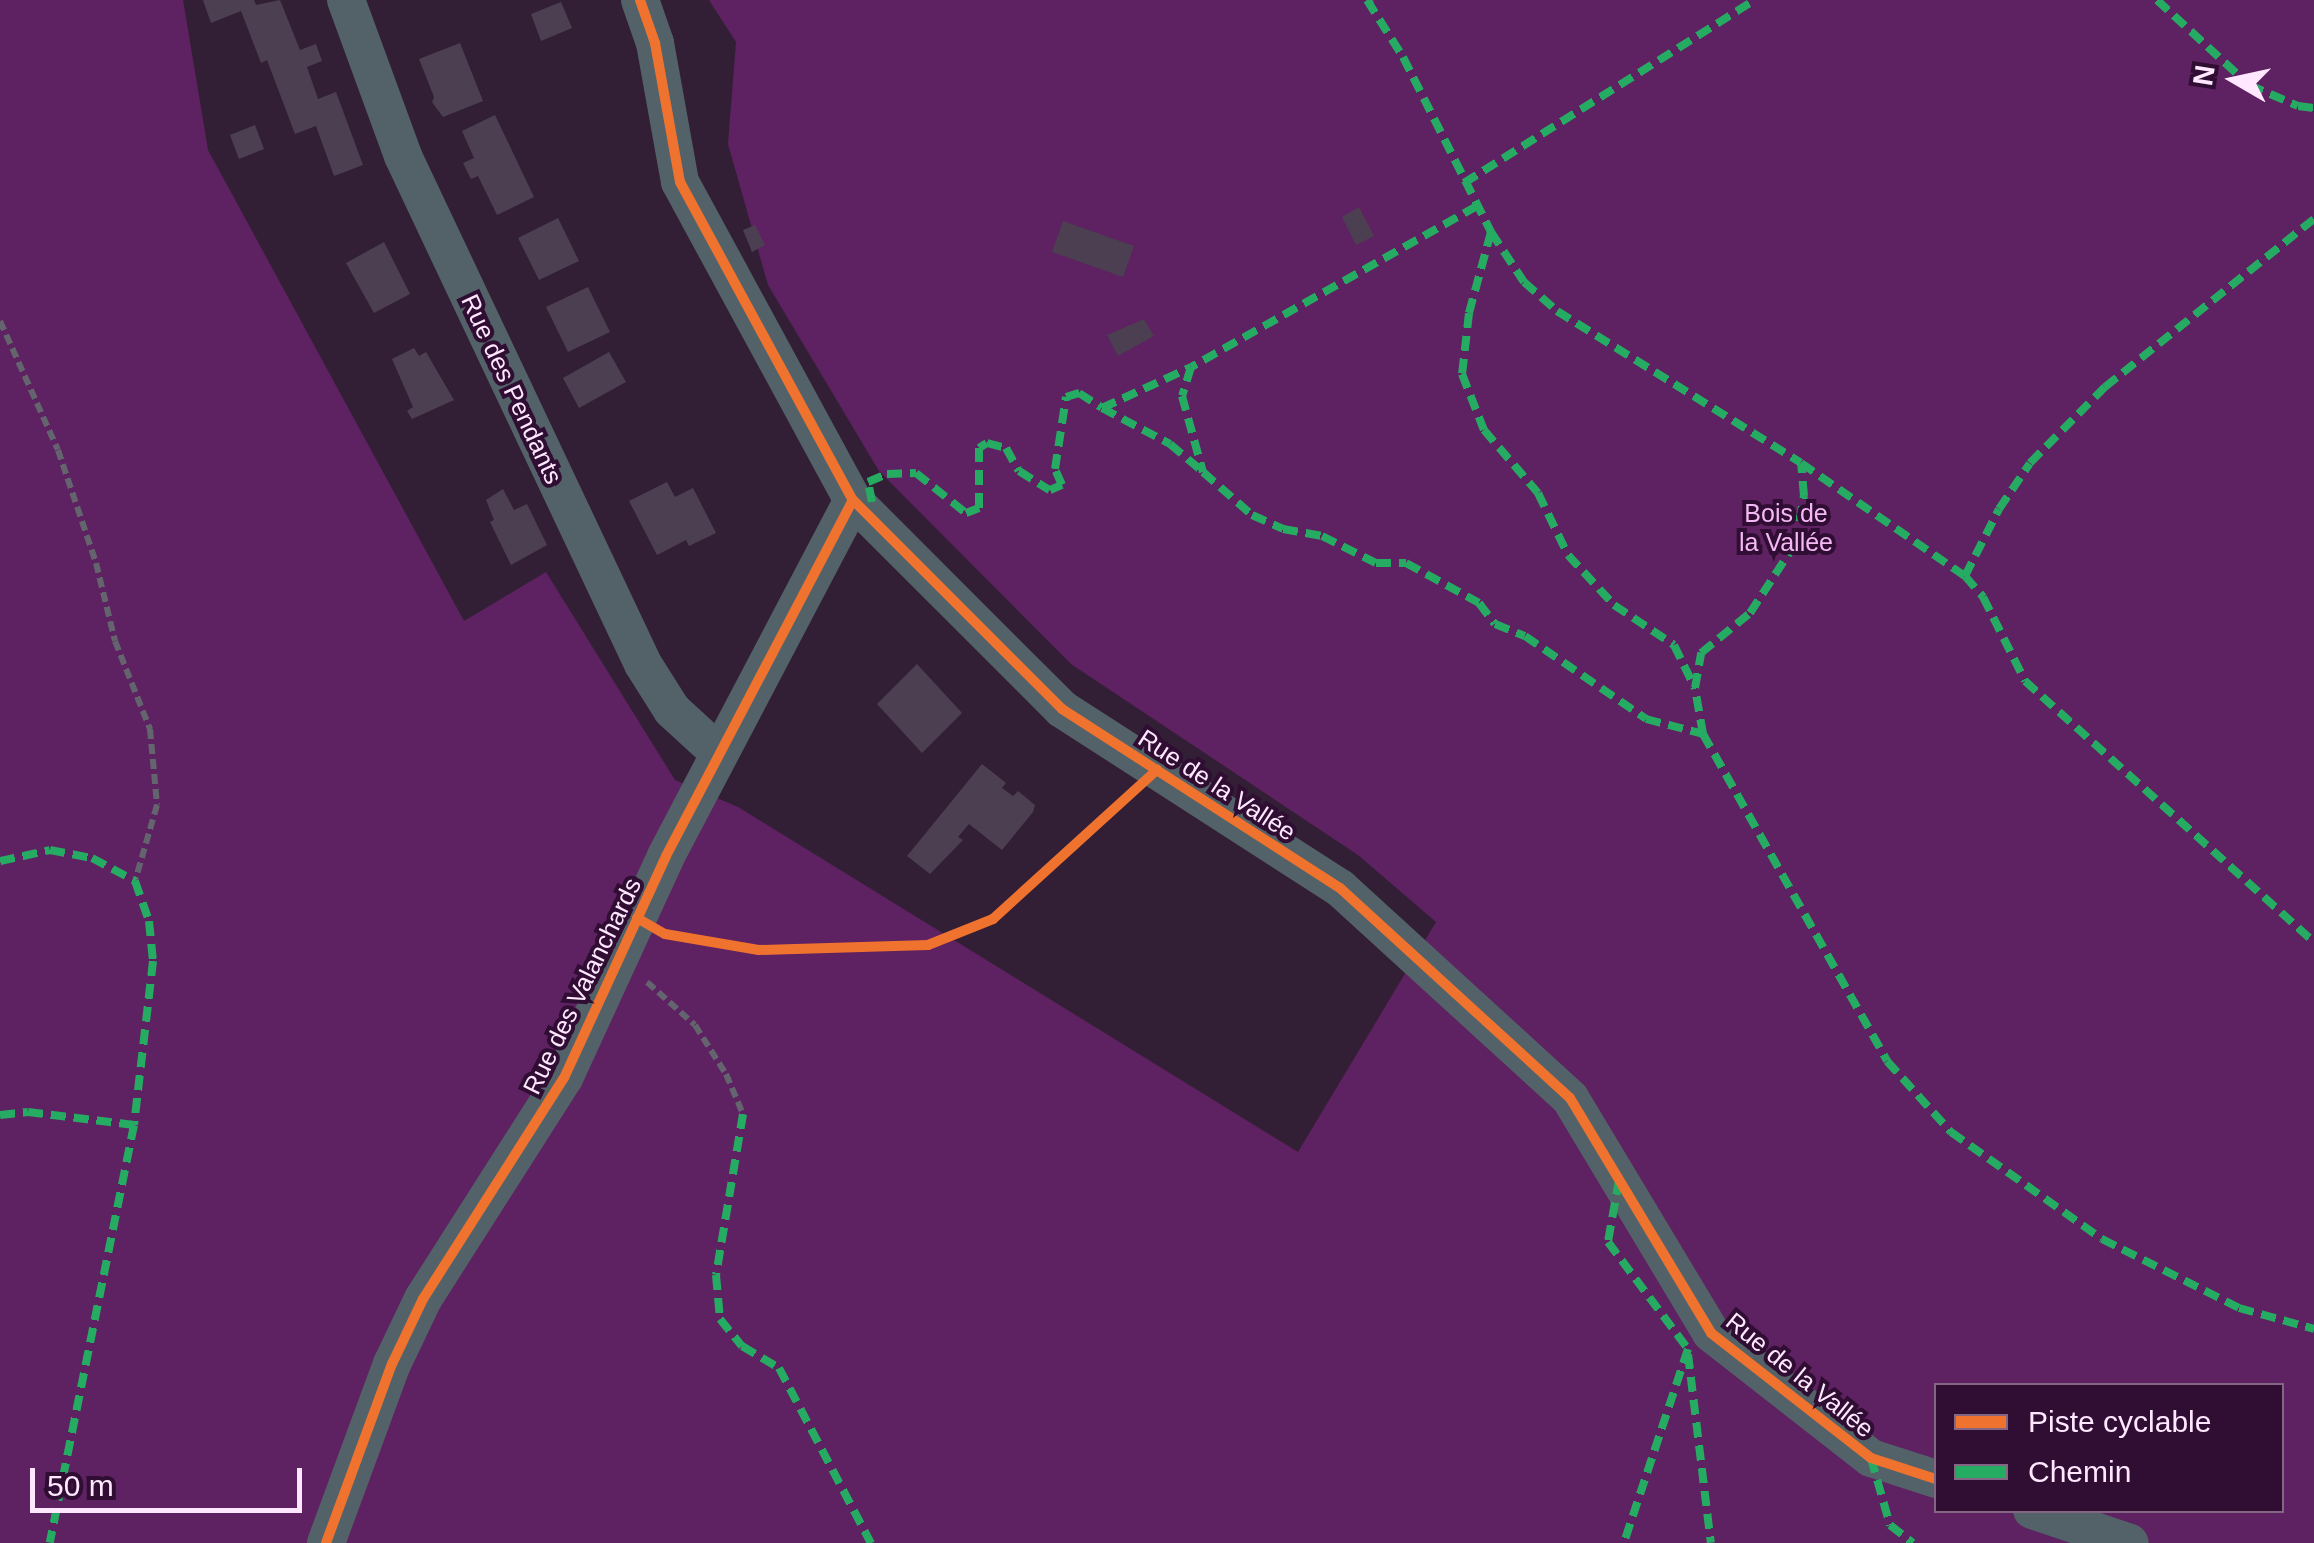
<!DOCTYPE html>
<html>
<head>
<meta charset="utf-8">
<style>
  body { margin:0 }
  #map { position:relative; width:2314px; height:1543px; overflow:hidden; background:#331f35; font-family:Arial,sans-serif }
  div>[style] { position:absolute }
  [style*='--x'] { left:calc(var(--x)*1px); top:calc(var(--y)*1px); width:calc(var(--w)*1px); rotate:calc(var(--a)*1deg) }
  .green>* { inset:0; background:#5e2161 }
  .building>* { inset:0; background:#4c3f51 }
  .path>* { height:6px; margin-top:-3px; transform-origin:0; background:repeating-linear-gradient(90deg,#63646e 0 10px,transparent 0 15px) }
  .street>* { height:38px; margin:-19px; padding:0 19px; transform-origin:19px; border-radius:19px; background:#536268 }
  .quiet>* { height:8px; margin-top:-4px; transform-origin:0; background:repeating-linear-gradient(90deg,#26ab63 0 15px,transparent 0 23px) }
  .cycleway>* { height:10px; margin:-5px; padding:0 5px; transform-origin:5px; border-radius:5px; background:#ef722f }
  span { translate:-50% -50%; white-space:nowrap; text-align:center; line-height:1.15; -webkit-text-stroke:8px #300d32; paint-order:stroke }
  .street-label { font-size:25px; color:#ffe8ff }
  .park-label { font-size:25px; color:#f4b9f5 }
  .legend { position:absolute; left:1934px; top:1383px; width:350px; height:130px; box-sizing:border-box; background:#300d32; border:2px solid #836584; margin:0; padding:12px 18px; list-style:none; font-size:30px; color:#ffe8ff }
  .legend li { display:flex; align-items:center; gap:20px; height:50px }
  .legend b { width:50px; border:2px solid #836584 }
  .north { position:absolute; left:2184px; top:30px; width:100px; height:100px; -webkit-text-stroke:8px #300d32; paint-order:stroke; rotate:279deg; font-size:28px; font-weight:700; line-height:40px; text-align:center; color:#ffe8ff }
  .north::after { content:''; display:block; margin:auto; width:35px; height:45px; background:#ffe8ff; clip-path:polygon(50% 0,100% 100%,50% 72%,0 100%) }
  .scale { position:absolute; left:30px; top:1468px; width:272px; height:45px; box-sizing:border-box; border:5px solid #ffe8ff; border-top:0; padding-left:12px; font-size:30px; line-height:35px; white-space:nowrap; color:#ffe8ff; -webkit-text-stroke:8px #300d32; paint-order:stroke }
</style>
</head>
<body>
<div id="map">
  <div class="green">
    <div style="clip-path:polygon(evenodd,0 0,183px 0,208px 150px,464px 621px,546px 572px,675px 780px,738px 807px,1298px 1152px,1436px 922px,1358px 855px,1071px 664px,879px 471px,768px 285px,728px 144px,736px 42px,709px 0,2314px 0,2314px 1543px,0 1543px,0 0,1936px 1386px,2282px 1386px,2282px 1510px,1936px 1510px,1936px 1386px)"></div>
  </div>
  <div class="building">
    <div style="clip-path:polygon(203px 0,254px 0,256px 5px,280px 0,300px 50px,316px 44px,322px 61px,307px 67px,318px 99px,336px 92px,363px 165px,334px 176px,316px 126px,295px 134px,267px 60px,261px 63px,241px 11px,211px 23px)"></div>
    <div style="clip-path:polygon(561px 2px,572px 28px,541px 41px,531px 14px)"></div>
    <div style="clip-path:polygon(460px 43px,483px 101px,443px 117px,432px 102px,434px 97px,419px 59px)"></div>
    <div style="clip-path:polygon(495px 115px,534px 197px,497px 215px,478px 176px,471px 179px,463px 163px,474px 158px,462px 131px)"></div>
    <div style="clip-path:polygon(255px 125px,264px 149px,239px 159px,230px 135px)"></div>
    <div style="clip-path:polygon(1359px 207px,1374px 236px,1356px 245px,1342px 217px)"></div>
    <div style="clip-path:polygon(558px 218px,579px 261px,539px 280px,518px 238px)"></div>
    <div style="clip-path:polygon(1063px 221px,1134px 246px,1123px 277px,1052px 252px)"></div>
    <div style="clip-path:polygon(755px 225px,765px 245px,752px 252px,743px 230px)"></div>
    <div style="clip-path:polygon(384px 242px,410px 294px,374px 313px,346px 263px)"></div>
    <div style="clip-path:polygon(588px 287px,610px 332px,568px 352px,546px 307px)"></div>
    <div style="clip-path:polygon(1144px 319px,1154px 336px,1118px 356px,1107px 335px)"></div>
    <div style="clip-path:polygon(414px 348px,419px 356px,426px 352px,454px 400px,412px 419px,407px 411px,413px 407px,392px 359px)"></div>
    <div style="clip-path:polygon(609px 352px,626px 382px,579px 408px,563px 378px)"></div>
    <div style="clip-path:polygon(667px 482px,675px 497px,693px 488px,716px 533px,689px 546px,686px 540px,657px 555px,629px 501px)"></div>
    <div style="clip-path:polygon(503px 489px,514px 510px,527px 504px,547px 545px,511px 565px,490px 522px,494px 520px,486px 500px)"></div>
    <div style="clip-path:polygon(917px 664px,962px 713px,922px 753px,877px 704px)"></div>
    <div style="clip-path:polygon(982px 764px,1006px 783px,1002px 788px,1013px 796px,1018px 791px,1035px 805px,1033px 812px,1002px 850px,969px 824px,958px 837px,963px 840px,930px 874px,907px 856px)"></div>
  </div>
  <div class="path">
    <div style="--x:1370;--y:6;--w:6;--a:-81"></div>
    <div style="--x:0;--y:321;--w:141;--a:65.8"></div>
    <div style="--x:58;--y:450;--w:119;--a:71.4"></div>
    <div style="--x:96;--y:563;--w:80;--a:76.3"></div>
    <div style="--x:115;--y:641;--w:95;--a:68.3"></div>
    <div style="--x:150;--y:729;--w:76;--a:84.7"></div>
    <div style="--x:157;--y:805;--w:79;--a:106.1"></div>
    <div style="--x:647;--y:982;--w:64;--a:41.9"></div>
    <div style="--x:695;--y:1025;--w:58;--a:57.7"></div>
    <div style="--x:726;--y:1074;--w:43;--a:67"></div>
  </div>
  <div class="street">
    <div style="--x:346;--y:0;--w:166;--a:69.9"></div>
    <div style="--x:403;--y:156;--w:562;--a:64.71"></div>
    <div style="--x:643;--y:664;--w:54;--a:57.8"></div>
    <div style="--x:672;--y:710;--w:64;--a:42.5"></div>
    <div style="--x:640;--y:0;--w:46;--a:70.8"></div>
    <div style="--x:655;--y:43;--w:141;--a:79.8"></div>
    <div style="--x:680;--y:182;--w:362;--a:61.5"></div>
    <div style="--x:853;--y:500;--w:296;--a:45"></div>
    <div style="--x:1062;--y:709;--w:331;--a:32.8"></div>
    <div style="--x:1340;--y:888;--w:311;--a:42.4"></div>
    <div style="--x:1570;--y:1098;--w:274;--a:59"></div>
    <div style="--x:1711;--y:1333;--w:203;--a:38"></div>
    <div style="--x:1871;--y:1458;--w:68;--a:17.9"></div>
    <div style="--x:2032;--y:1510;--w:103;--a:18.6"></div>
    <div style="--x:326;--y:1543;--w:191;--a:-69.8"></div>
    <div style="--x:392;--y:1364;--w:72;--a:-64.5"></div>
    <div style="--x:423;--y:1299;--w:262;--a:-57.5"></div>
    <div style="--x:564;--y:1078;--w:244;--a:-65.3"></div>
    <div style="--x:666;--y:856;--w:402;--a:-62.3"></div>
  </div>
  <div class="quiet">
    <div style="--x:1367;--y:0;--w:67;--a:57.7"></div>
    <div style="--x:1403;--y:57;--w:196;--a:63.3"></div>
    <div style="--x:1491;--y:232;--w:60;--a:56.6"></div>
    <div style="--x:1524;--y:282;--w:44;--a:41.3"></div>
    <div style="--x:1557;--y:311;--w:287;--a:31.9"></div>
    <div style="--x:1801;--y:463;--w:199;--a:34.6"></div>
    <div style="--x:1965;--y:576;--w:28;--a:49"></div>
    <div style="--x:1983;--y:597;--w:94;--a:63.4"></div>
    <div style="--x:2025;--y:681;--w:389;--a:42.1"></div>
    <div style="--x:2157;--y:0;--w:125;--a:42.7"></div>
    <div style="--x:2249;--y:85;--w:53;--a:23.2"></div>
    <div style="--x:2298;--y:106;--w:16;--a:7"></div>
    <div style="--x:1464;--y:183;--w:344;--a:-32.2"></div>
    <div style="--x:1477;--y:206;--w:328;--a:150.6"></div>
    <div style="--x:1191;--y:367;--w:30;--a:107"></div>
    <div style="--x:1182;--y:396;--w:79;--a:74.6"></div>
    <div style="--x:1203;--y:472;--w:65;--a:41.3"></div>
    <div style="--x:1252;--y:515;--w:34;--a:24"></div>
    <div style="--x:1283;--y:529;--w:40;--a:10"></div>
    <div style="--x:1322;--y:536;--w:60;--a:26.6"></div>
    <div style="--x:1376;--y:563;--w:30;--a:0"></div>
    <div style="--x:1406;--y:563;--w:83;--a:28.7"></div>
    <div style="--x:1479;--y:603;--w:26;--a:53"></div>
    <div style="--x:1495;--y:624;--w:32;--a:22"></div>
    <div style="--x:1525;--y:636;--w:147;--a:34.4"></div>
    <div style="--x:1646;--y:719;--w:59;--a:14.7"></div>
    <div style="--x:1703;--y:734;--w:375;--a:60.6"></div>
    <div style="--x:1887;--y:1061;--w:96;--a:48"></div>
    <div style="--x:1951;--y:1132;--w:185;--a:35.3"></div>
    <div style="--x:2102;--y:1239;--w:153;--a:26.7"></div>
    <div style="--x:2239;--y:1308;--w:78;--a:15.6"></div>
    <div style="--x:1491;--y:232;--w:84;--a:105.2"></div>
    <div style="--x:1469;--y:313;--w:61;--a:96.5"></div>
    <div style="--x:1462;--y:374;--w:60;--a:68.6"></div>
    <div style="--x:1484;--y:430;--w:83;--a:49.4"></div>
    <div style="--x:1538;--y:493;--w:69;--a:64.2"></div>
    <div style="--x:1568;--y:555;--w:68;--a:47.4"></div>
    <div style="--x:1614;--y:605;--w:72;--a:33.7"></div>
    <div style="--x:1674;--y:645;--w:48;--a:64"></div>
    <div style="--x:1102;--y:408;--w:77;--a:27.9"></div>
    <div style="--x:1170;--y:444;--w:43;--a:40.3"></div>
    <div style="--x:872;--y:502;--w:20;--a:-101"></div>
    <div style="--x:868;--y:482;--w:21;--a:-23"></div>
    <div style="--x:887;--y:474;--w:29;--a:-2"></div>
    <div style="--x:916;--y:473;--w:64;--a:38.7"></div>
    <div style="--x:966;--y:513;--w:14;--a:-21"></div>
    <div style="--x:979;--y:508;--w:60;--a:-90"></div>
    <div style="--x:979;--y:448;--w:9;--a:-32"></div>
    <div style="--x:987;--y:443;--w:20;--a:15"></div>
    <div style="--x:1006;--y:448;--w:26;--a:61"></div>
    <div style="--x:1019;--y:471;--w:36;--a:32"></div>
    <div style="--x:1050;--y:490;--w:13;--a:-23"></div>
    <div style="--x:1062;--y:485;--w:17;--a:-114"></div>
    <div style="--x:1055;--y:469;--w:73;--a:-81.3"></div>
    <div style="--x:1066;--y:397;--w:14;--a:-17"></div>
    <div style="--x:1079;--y:393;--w:27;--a:33"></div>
    <div style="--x:1102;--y:408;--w:98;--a:-24.7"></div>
    <div style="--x:1965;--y:576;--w:75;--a:-63.1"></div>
    <div style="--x:1999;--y:509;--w:55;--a:-56"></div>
    <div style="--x:2030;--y:463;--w:107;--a:-45.4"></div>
    <div style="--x:2105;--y:387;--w:268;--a:-38.8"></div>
    <div style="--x:1703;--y:734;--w:47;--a:-99.9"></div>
    <div style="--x:1695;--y:688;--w:36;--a:-80"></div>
    <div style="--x:1701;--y:653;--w:63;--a:-39.2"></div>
    <div style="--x:1750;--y:613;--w:82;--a:-56.9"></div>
    <div style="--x:1795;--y:544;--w:49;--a:-79.4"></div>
    <div style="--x:1804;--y:496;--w:33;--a:-95"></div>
    <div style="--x:0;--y:861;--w:51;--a:-12.4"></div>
    <div style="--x:50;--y:850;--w:43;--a:10.8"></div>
    <div style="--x:92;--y:858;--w:49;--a:28.1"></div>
    <div style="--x:135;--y:881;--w:42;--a:70.7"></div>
    <div style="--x:149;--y:921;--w:40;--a:84.3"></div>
    <div style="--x:153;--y:961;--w:165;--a:96.6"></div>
    <div style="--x:134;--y:1125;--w:426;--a:101.4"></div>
    <div style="--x:743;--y:1114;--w:163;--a:99.5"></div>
    <div style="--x:716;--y:1275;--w:44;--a:84.8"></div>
    <div style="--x:720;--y:1319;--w:35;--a:51"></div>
    <div style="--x:742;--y:1346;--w:43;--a:30.7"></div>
    <div style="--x:779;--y:1368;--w:198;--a:62.3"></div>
    <div style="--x:0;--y:1115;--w:28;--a:-6"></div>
    <div style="--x:28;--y:1112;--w:107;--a:7"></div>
    <div style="--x:1619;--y:1180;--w:63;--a:100.1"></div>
    <div style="--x:1608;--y:1242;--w:134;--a:53.2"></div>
    <div style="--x:1688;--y:1349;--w:204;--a:108.3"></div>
    <div style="--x:1688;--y:1354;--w:190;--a:83.1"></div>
    <div style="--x:1871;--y:1458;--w:70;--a:74.2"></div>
    <div style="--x:1890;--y:1525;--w:29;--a:38"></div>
  </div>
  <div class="cycleway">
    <div style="--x:640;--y:0;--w:46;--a:70.8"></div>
    <div style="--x:655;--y:43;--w:141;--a:79.8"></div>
    <div style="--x:680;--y:182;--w:362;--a:61.5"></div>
    <div style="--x:853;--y:500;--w:296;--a:45"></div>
    <div style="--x:1062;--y:709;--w:331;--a:32.8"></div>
    <div style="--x:1340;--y:888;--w:311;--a:42.4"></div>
    <div style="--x:1570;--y:1098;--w:274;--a:59"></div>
    <div style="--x:1711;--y:1333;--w:203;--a:38"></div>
    <div style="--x:1871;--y:1458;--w:68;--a:17.9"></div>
    <div style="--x:637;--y:918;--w:32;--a:30"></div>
    <div style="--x:665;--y:934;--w:95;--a:9.7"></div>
    <div style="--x:759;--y:950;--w:169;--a:-1.7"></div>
    <div style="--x:928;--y:945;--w:70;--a:-21.8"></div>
    <div style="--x:993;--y:919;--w:222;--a:-42.3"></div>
    <div style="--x:326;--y:1543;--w:191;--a:-69.8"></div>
    <div style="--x:392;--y:1364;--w:72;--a:-64.5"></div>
    <div style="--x:423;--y:1299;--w:262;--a:-57.5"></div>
    <div style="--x:564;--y:1078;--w:244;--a:-65.3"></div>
    <div style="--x:666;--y:856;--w:402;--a:-62.3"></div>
  </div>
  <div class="street-label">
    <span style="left:512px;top:389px;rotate:65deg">Rue des Pendants</span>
    <span style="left:1217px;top:785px;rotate:33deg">Rue de la Vallée</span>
    <span style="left:582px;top:986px;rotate:-64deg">Rue des Valanchards</span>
    <span style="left:1800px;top:1375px;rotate:39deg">Rue de la Vallée</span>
  </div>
  <div class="park-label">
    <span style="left:1786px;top:528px">Bois de<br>la Vallée</span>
  </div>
  <ul class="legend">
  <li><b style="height:12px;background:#ef722f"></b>Piste cyclable</li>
  <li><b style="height:12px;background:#26ab63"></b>Chemin</li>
  </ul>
  <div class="north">N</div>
  <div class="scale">50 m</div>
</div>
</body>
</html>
